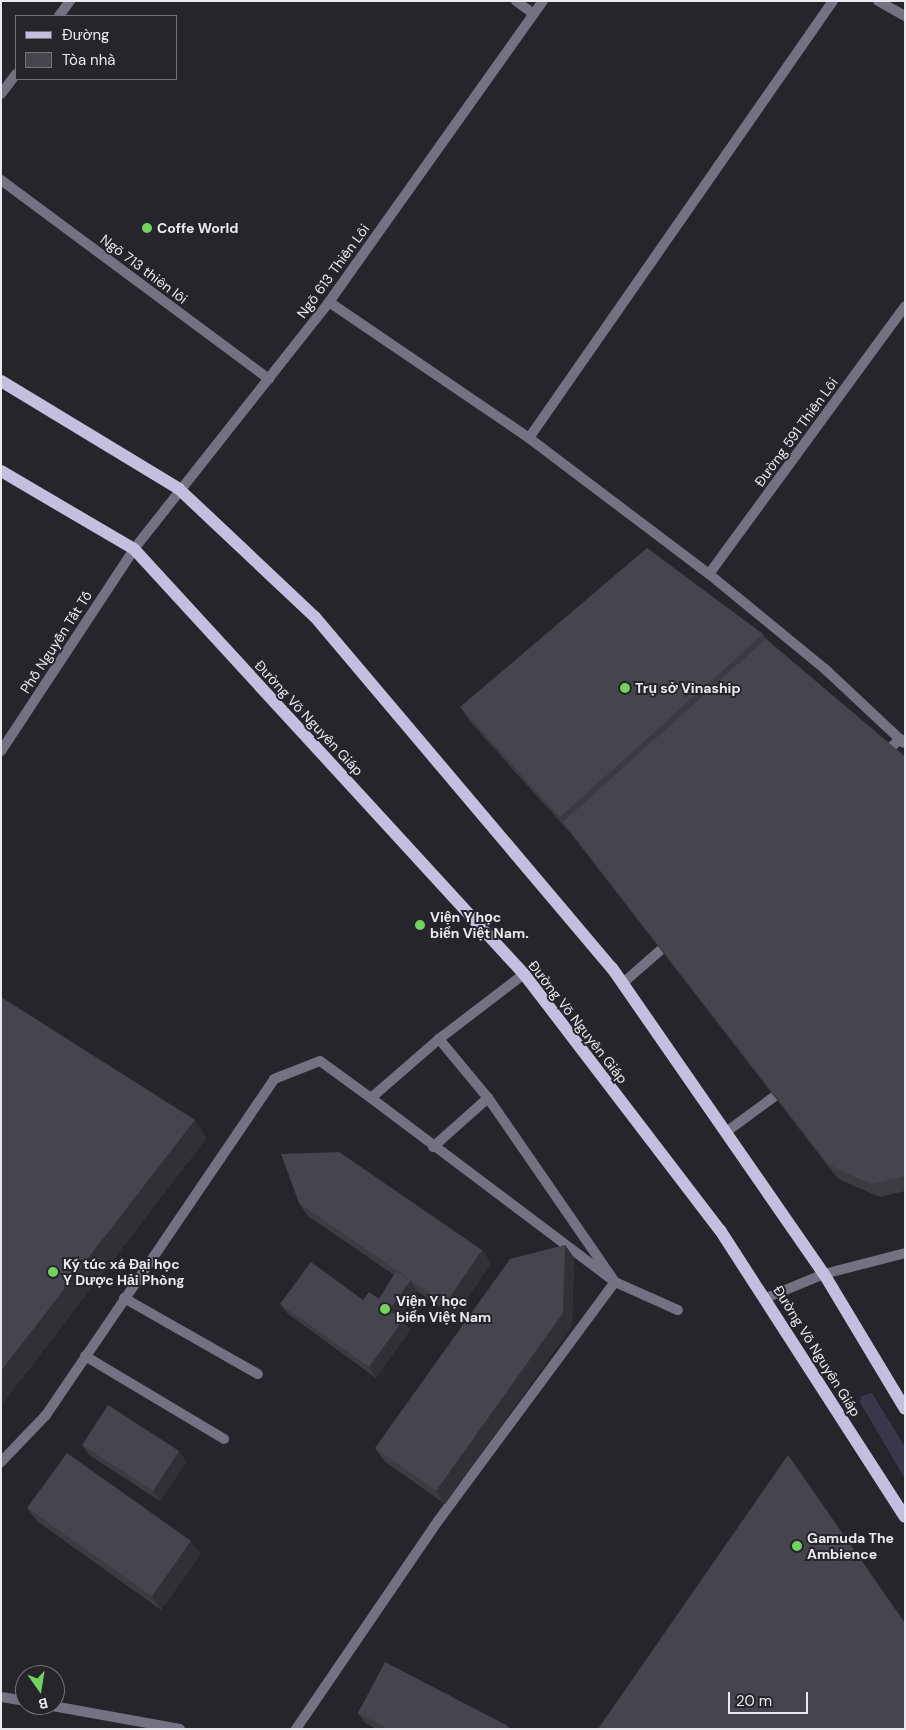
<!DOCTYPE html>
<html>
<head>
<meta charset="utf-8">
<style>
  body { margin:0 }
  #map { position:relative; width:906px; height:1730px; overflow:hidden; background:#26252c; font-family:"DM Sans",sans-serif }
  div>[style] { position:absolute }
  [style*='--x'] { left:calc(var(--x)*1px); top:calc(var(--y)*1px); width:calc(var(--w)*1px); rotate:calc(var(--a)*1deg) }
  .green>* { inset:0; background:#3a374c }
  .service>* { height:10px; margin:-5px; padding:0 5px; transform-origin:5px; border-radius:5px; background:#747281 }
  .minor>* { height:10px; margin:-5px; padding:0 5px; transform-origin:5px; border-radius:5px; background:#747281 }
  .tertiary>* { height:10px; margin:-5px; padding:0 5px; transform-origin:5px; border-radius:5px; background:#747281 }
  .primary>* { height:12px; margin:-6px; padding:0 6px; transform-origin:6px; border-radius:6px; background:#c3bfde }
  .wall>* { inset:0; background:#3c3b42 }
  .shaded-wall>* { inset:0; background:#313036 }
  .building>* { inset:0; background:#46454d }
  .dots>* { width:14px; height:14px; translate:-50% -50%; box-sizing:border-box; border:2px solid #26252c; border-radius:50% }
  span { translate:-50% -50%; white-space:nowrap; text-align:center; line-height:1.15; -webkit-text-stroke:4px #26252c; paint-order:stroke }
  .poi-label { font-size:14px; color:#eae9ee; font-weight:700 }
  .left { translate:0 -50%; text-align:left }
  .street-label { font-size:14px; color:#eae9ee }
  .frame { position:absolute; inset:0; border:2px solid #eae9ee; pointer-events:none }
  .legend { position:absolute; left:15px; top:15px; width:162px; height:65px; box-sizing:border-box; background:#26252c; border:1px solid #74737a; margin:0; padding:6px 9px; list-style:none; font-size:15px; color:#eae9ee }
  .legend li { display:flex; align-items:center; gap:10px; height:25px }
  .legend b { width:25px; border:1px solid #74737a }
  .north { position:absolute; left:15px; top:1665px; width:50px; height:50px; box-sizing:border-box; background:#26252c; border:1px solid #74737a; border-radius:50%; rotate:167deg; font-size:14px; font-weight:700; line-height:20px; text-align:center; color:#eae9ee }
  .north::after { content:''; display:block; margin:auto; width:18px; height:22px; background:#71d35e; clip-path:polygon(50% 0,100% 100%,50% 72%,0 100%) }
  .scale { position:absolute; left:728px; top:1692px; width:80px; height:22px; box-sizing:border-box; border:2px solid #eae9ee; border-top:0; padding-left:6px; font-size:15px; line-height:18px; white-space:nowrap; color:#eae9ee; -webkit-text-stroke:4px #26252c; paint-order:stroke }
</style>
</head>
<body>
<div id="map">
  <div class="green">
    <div style="clip-path:polygon(872px 1393px,905px 1447px,905px 1479px,860px 1402px,861px 1396px)"></div>
  </div>
  <div class="service">
    <div style="--x:516;--y:1;--w:22;--a:36"></div>
    <div style="--x:878;--y:1;--w:31;--a:29"></div>
    <div style="--x:1;--y:180;--w:334;--a:36.6"></div>
    <div style="--x:529;--y:438;--w:532;--a:-55.18"></div>
    <div style="--x:709;--y:574;--w:332;--a:-53.8"></div>
    <div style="--x:825;--y:669;--w:108;--a:43.1"></div>
    <div style="--x:883;--y:754;--w:23;--a:-41"></div>
    <div style="--x:623;--y:983;--w:64;--a:-41.2"></div>
    <div style="--x:371;--y:1098;--w:306;--a:37"></div>
    <div style="--x:615;--y:1282;--w:69;--a:24"></div>
    <div style="--x:433;--y:1147;--w:74;--a:-41.7"></div>
    <div style="--x:124;--y:1298;--w:154;--a:29.6"></div>
    <div style="--x:85;--y:1356;--w:162;--a:30.8"></div>
    <div style="--x:1;--y:1462;--w:65;--a:-46.2"></div>
    <div style="--x:46;--y:1415;--w:406;--a:-55.8"></div>
    <div style="--x:274;--y:1079;--w:49;--a:-21.4"></div>
    <div style="--x:320;--y:1061;--w:63;--a:36"></div>
    <div style="--x:371;--y:1098;--w:90;--a:-40.9"></div>
    <div style="--x:439;--y:1039;--w:107;--a:-37.4"></div>
    <div style="--x:1;--y:1697;--w:24;--a:9"></div>
    <div style="--x:47;--y:1705;--w:135;--a:10.2"></div>
    <div style="--x:296;--y:1729;--w:252;--a:-55.7"></div>
    <div style="--x:438;--y:1521;--w:297;--a:-53.5"></div>
    <div style="--x:615;--y:1282;--w:224;--a:-124.6"></div>
    <div style="--x:488;--y:1098;--w:77;--a:-129.7"></div>
  </div>
  <div class="minor">
    <div style="--x:59;--y:16;--w:19;--a:-54"></div>
    <div style="--x:1;--y:94;--w:25;--a:-53"></div>
    <div style="--x:329;--y:302;--w:242;--a:34.2"></div>
    <div style="--x:529;--y:438;--w:226;--a:37.1"></div>
    <div style="--x:709;--y:574;--w:150;--a:39.3"></div>
    <div style="--x:134;--y:549;--w:315;--a:-51.7"></div>
    <div style="--x:329;--y:302;--w:369;--a:-54.6"></div>
    <div style="--x:726;--y:1132;--w:74;--a:-36.3"></div>
  </div>
  <div class="tertiary">
    <div style="--x:1;--y:751;--w:242;--a:-56.6"></div>
    <div style="--x:766;--y:1298;--w:63;--a:-22.5"></div>
    <div style="--x:824;--y:1274;--w:84;--a:-14.5"></div>
  </div>
  <div class="primary">
    <div style="--x:1;--y:381;--w:208;--a:31.2"></div>
    <div style="--x:179;--y:489;--w:187;--a:43.3"></div>
    <div style="--x:315;--y:617;--w:460;--a:49.8"></div>
    <div style="--x:612;--y:968;--w:372;--a:55.3"></div>
    <div style="--x:824;--y:1274;--w:157;--a:59"></div>
    <div style="--x:1;--y:471;--w:154;--a:30.4"></div>
    <div style="--x:134;--y:549;--w:577;--a:47.46"></div>
    <div style="--x:524;--y:974;--w:322;--a:52.6"></div>
    <div style="--x:720;--y:1230;--w:341;--a:57.2"></div>
  </div>
  <div class="wall">
    <div style="clip-path:polygon(763px 634px,766px 639px,905px 757px,905px 1191px,880px 1197px,838px 1179px,572px 835px,473px 725px,460px 707px)"></div>
    <div style="clip-path:polygon(299px 1203px,482px 1250px,491px 1264px,454px 1317px,417px 1291px,399px 1317px,403px 1320px,410px 1330px,376px 1378px,288px 1314px,280px 1304px,379px 1299px,394px 1275px,308px 1216px)"></div>
    <div style="clip-path:polygon(565px 1245px,574px 1258px,572px 1326px,445px 1504px,384px 1461px,375px 1448px)"></div>
    <div style="clip-path:polygon(82px 1445px,179px 1451px,186px 1462px,160px 1501px,89px 1455px)"></div>
    <div style="clip-path:polygon(27px 1508px,201px 1554px,161px 1610px,37px 1521px)"></div>
    <div style="clip-path:polygon(358px 1713px,508px 1726px,510px 1729px,376px 1729px,365px 1723px)"></div>
  </div>
  <div class="shaded-wall">
    <div style="clip-path:polygon(195px 1120px,207px 1138px,1px 1406px,1px 1371px)"></div>
    <div style="clip-path:polygon(565px 1245px,574px 1258px,572px 1326px,445px 1504px,436px 1491px)"></div>
    <div style="clip-path:polygon(482px 1250px,491px 1264px,454px 1317px,445px 1304px)"></div>
    <div style="clip-path:polygon(410px 1281px,417px 1291px,396px 1320px,389px 1310px)"></div>
    <div style="clip-path:polygon(403px 1320px,410px 1330px,376px 1378px,369px 1367px)"></div>
    <div style="clip-path:polygon(179px 1451px,186px 1462px,160px 1501px,153px 1491px)"></div>
    <div style="clip-path:polygon(191px 1541px,201px 1554px,161px 1610px,152px 1596px)"></div>
  </div>
  <div class="building">
    <div style="clip-path:polygon(647px 548px,763px 634px,560px 817px,460px 707px)"></div>
    <div style="clip-path:polygon(766px 639px,902px 754px,905px 757px,905px 1176px,871px 1184px,829px 1165px,563px 822px)"></div>
    <div style="clip-path:polygon(1px 997px,195px 1120px,1px 1371px)"></div>
    <div style="clip-path:polygon(339px 1152px,482px 1250px,445px 1304px,299px 1203px,281px 1154px)"></div>
    <div style="clip-path:polygon(565px 1245px,563px 1313px,436px 1491px,375px 1448px,510px 1259px)"></div>
    <div style="clip-path:polygon(311px 1262px,363px 1300px,369px 1292px,379px 1299px,396px 1271px,410px 1281px,389px 1310px,403px 1320px,369px 1367px,280px 1304px)"></div>
    <div style="clip-path:polygon(108px 1405px,179px 1451px,153px 1491px,82px 1445px)"></div>
    <div style="clip-path:polygon(67px 1453px,191px 1541px,152px 1596px,27px 1508px)"></div>
    <div style="clip-path:polygon(788px 1455px,905px 1623px,905px 1729px,598px 1729px)"></div>
    <div style="clip-path:polygon(385px 1662px,508px 1726px,507px 1729px,389px 1729px,358px 1713px)"></div>
  </div>
  <div class="dots">
    <div style="left:147px;top:228px;background:#71d35e"></div>
    <div style="left:625px;top:688px;background:#71d35e"></div>
    <div style="left:420px;top:925px;background:#71d35e"></div>
    <div style="left:53px;top:1272px;background:#71d35e"></div>
    <div style="left:385px;top:1309px;background:#71d35e"></div>
    <div style="left:797px;top:1546px;background:#71d35e"></div>
  </div>
  <div class="poi-label">
    <span class="left" style="left:157px;top:228px">Coffe World</span>
    <span class="left" style="left:635px;top:688px">Trụ sở Vinaship</span>
    <span class="left" style="left:430px;top:925px">Viện Y học<br>biển Việt Nam.</span>
    <span class="left" style="left:63px;top:1272px">Ký túc xá Đại học<br>Y Dược Hải Phòng</span>
    <span class="left" style="left:396px;top:1309px">Viện Y học<br>biển Việt Nam</span>
    <span class="left" style="left:807px;top:1546px">Gamuda The<br>Ambience</span>
  </div>
  <div class="street-label">
    <span style="left:144px;top:269px;rotate:37deg">Ngõ 713 thiên lôi</span>
    <span style="left:333px;top:271px;rotate:-54deg">Ngõ 613 Thiên Lôi</span>
    <span style="left:796px;top:432px;rotate:-54deg">Đường 591 Thiên Lôi</span>
    <span style="left:56px;top:642px;rotate:-57deg">Phố Nguyễn Tất Tố</span>
    <span style="left:309px;top:718px;rotate:47deg">Đường Võ Nguyên Giáp</span>
    <span style="left:578px;top:1022px;rotate:52deg">Đường Võ Nguyên Giáp</span>
    <span style="left:817px;top:1351px;rotate:58deg">Đường Võ Nguyên Giáp</span>
  </div>
  <div class="frame"></div>
  <ul class="legend">
  <li><b style="height:6px;background:#c3bfde"></b>Đường</li>
  <li><b style="height:14px;background:#46454d"></b>Tòa nhà</li>
  </ul>
  <div class="north">B</div>
  <div class="scale">20 m</div>
</div>
</body>
</html>
